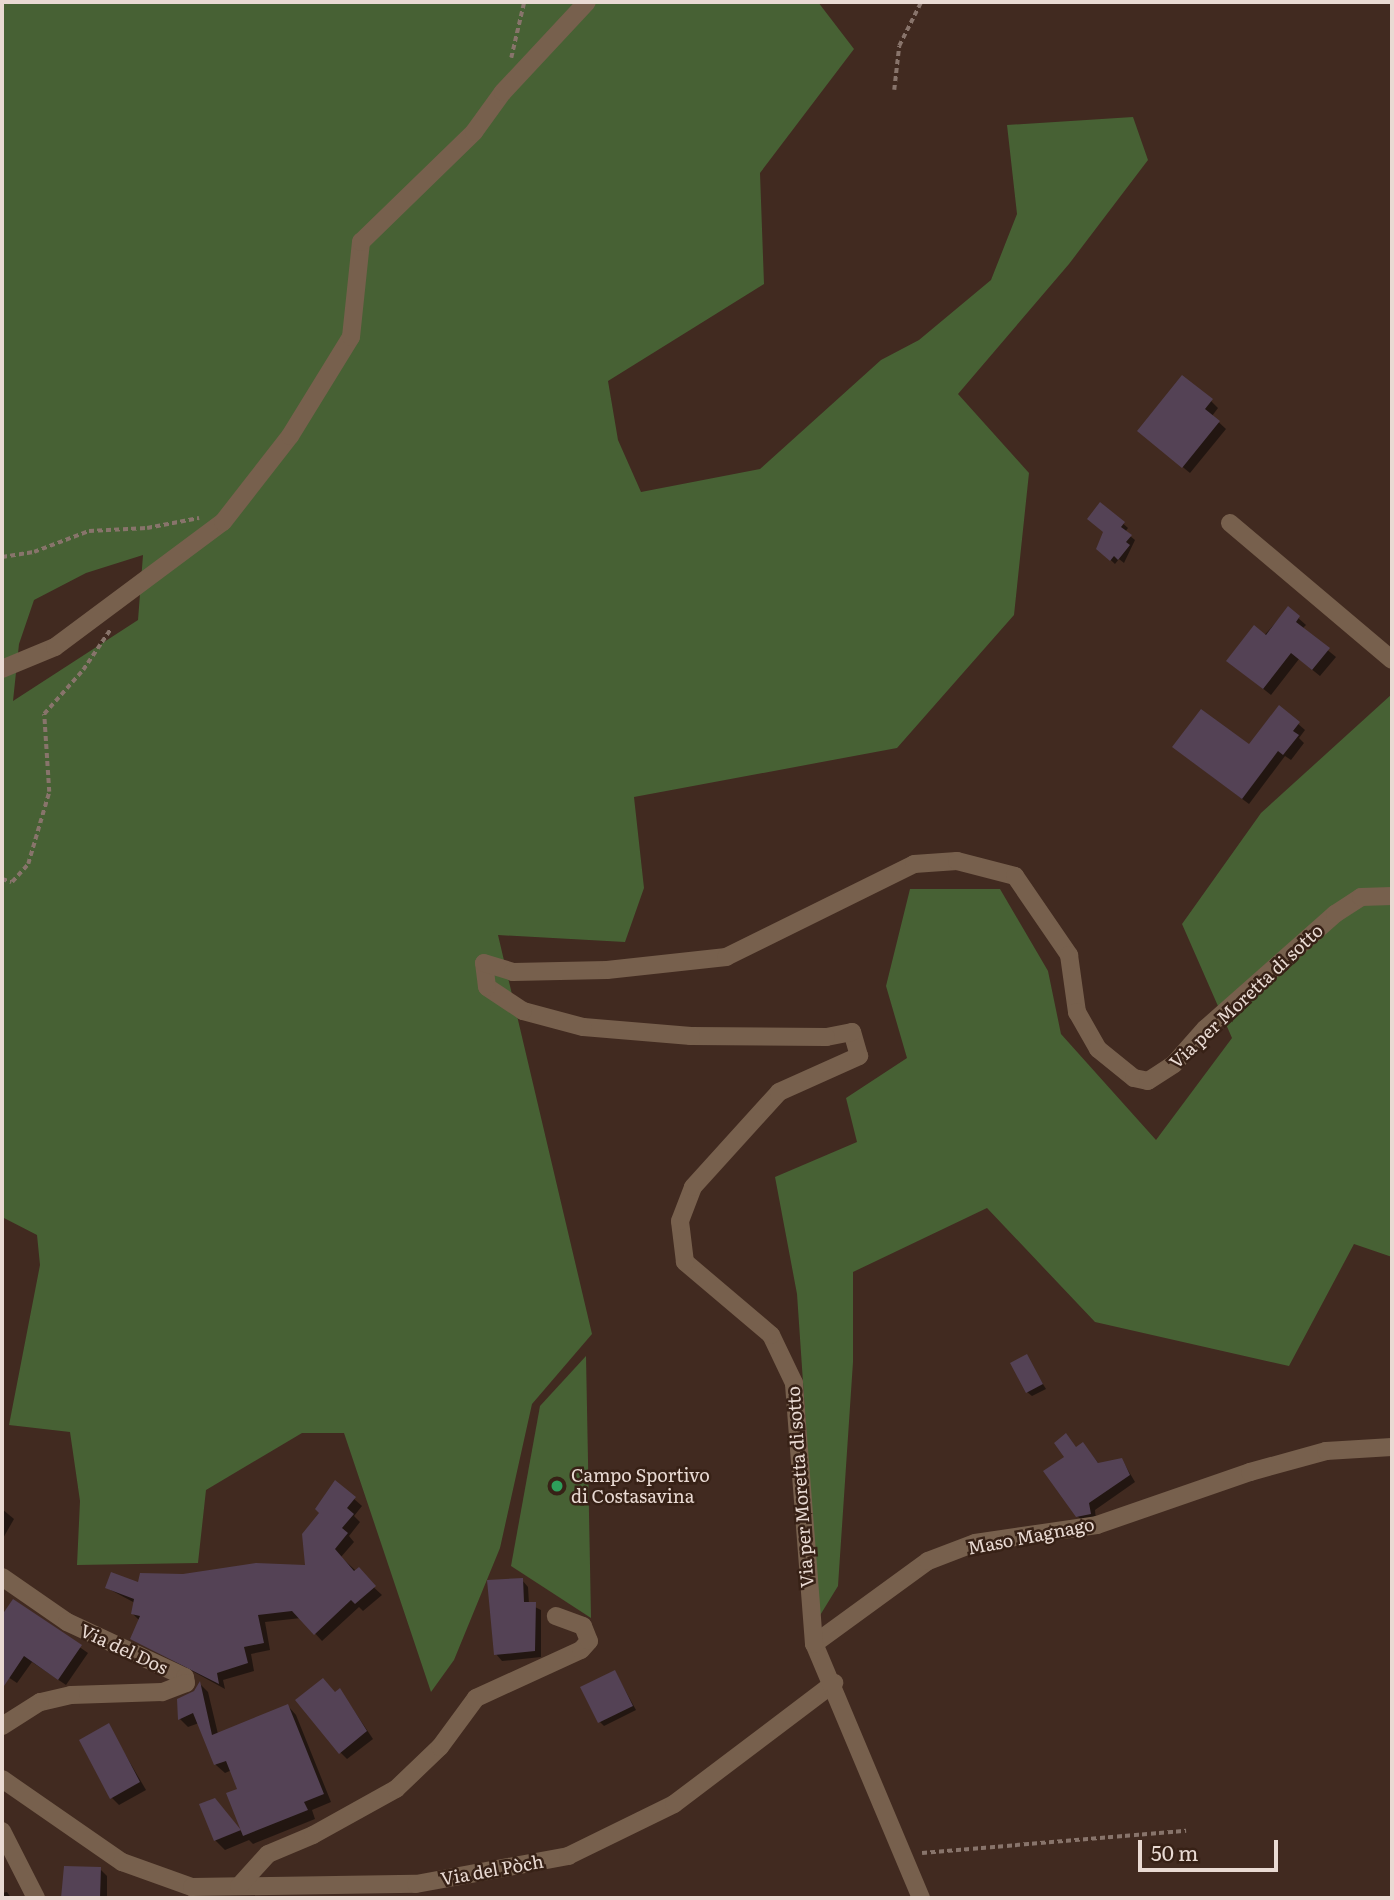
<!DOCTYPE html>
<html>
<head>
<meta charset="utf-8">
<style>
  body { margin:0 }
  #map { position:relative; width:1394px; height:1900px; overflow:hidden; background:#412a20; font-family:Literata,serif }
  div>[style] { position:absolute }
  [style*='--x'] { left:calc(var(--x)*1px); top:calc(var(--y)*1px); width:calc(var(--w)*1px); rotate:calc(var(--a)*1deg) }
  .green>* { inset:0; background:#476134 }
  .shadow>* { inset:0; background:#0007 }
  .building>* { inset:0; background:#544255 }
  .path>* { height:3.5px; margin-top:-1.75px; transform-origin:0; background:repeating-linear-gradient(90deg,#88746b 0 5px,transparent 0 8.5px) }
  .minor>* { height:18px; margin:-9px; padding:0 9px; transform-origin:9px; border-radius:9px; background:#77604d }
  .dots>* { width:19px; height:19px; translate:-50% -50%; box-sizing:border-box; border:4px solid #372116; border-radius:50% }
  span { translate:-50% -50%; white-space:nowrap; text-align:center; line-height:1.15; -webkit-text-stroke:5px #372116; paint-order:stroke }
  .street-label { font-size:18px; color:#e9dad3 }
  .poi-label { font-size:18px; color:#e9dad3 }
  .left { translate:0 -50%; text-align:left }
  .frame { position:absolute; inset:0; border:4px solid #e9dad3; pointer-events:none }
  .scale { position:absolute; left:1138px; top:1840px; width:140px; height:32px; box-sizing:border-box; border:4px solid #e9dad3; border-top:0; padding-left:9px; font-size:21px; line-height:24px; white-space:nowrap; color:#e9dad3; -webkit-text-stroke:5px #372116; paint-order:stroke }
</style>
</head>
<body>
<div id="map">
  <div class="green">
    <div style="clip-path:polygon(evenodd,2px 2px,818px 2px,854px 49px,760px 173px,764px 284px,608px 381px,618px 440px,641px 492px,760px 469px,881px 360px,919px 340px,991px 280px,1017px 214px,1007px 125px,1133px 117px,1148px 160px,1069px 264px,958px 394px,1029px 473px,1014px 615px,897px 748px,634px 797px,644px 888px,625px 942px,498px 935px,592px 1334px,532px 1404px,500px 1548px,454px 1660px,431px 1692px,344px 1433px,302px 1433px,206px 1490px,198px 1563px,77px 1565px,80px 1501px,70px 1432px,9px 1425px,40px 1265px,37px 1235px,2px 1217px,2px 2px,143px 555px,138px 620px,13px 701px,19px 644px,34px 600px,86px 573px,143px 555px)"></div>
    <div style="clip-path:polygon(1392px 694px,1392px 1257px,1354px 1244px,1289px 1366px,1095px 1322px,987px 1208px,853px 1272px,853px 1362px,838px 1586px,819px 1617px,797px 1294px,775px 1177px,857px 1142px,846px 1098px,907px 1058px,886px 986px,910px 889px,1000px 889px,1048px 971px,1061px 1034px,1156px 1140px,1232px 1038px,1182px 924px,1261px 813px)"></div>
    <div style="clip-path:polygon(586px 1356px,591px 1618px,511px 1566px,540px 1406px)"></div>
  </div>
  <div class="shadow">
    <div style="clip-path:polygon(1211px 401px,1218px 408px,1212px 416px,1226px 429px,1190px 473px,1146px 437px)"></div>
    <div style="clip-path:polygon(1101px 504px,1128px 528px,1125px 532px,1135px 540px,1124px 563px,1119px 559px,1115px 564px,1103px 553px,1105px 532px)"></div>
    <div style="clip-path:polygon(1288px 609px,1306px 625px,1302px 629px,1336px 657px,1320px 676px,1299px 659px,1271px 695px,1236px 667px)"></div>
    <div style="clip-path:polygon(1280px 708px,1305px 730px,1299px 738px,1304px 743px,1291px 760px,1285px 756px,1249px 804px,1181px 753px,1249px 747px)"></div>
    <div style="clip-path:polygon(1026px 1357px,1046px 1389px,1032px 1396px,1027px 1392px)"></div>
    <div style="clip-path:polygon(1083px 1444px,1099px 1464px,1122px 1460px,1135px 1482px,1095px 1510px,1096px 1521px,1084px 1522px,1077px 1516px,1077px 1449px)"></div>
    <div style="clip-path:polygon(335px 1482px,362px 1506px,354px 1516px,360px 1522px,349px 1536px,354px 1542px,341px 1557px,382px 1595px,363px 1611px,359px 1607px,322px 1641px,301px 1618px,265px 1622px,270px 1650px,251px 1654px,254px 1671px,223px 1680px,225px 1689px,132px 1638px,140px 1621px,133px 1614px,135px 1603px,107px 1588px,183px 1576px,307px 1567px)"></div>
    <div style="clip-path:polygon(2px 1509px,14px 1519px,2px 1540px)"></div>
    <div style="clip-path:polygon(522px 1580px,528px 1587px,529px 1604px,541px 1610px,541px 1657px,502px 1661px,496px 1654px)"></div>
    <div style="clip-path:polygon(14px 1601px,88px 1653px,66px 1685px,32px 1662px,17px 1683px,2px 1673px,2px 1618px)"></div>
    <div style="clip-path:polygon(615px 1672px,636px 1710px,604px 1726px,600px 1722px)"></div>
    <div style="clip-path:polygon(200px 1684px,208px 1692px,218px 1734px,288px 1706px,296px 1715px,331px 1802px,312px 1810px,315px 1819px,253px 1844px,249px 1840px,225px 1850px,215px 1840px,215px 1800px,242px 1832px,240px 1790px,232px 1770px,225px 1773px,216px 1765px,199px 1723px,188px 1727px,180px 1719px)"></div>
    <div style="clip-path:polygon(340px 1690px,373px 1739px,347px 1759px,340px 1752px,335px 1694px)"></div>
    <div style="clip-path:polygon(108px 1725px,146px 1790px,119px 1805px,112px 1798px)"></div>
    <div style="clip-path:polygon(66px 1867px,100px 1869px,107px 1876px,107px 1898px,63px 1898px)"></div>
    <div style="clip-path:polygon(7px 1892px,11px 1898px,2px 1898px,2px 1893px)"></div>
  </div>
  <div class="building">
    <div style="clip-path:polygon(1182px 375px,1213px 399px,1205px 409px,1220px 421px,1182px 468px,1137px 431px)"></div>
    <div style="clip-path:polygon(1100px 502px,1125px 522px,1121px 527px,1132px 535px,1126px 542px,1130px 545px,1118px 560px,1114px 556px,1110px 561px,1096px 549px,1103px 532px,1087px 519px)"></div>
    <div style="clip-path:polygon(1288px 606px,1300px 616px,1296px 622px,1330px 648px,1312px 670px,1291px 653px,1263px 689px,1226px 661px,1254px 625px,1266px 635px)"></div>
    <div style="clip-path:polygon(1279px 705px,1300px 722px,1293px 731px,1299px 735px,1283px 755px,1278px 751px,1242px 799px,1172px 747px,1201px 709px,1249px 744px)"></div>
    <div style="clip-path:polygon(1027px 1354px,1043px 1384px,1026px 1393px,1010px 1363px)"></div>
    <div style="clip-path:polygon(1066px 1433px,1076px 1447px,1083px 1442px,1098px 1463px,1122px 1458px,1130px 1475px,1089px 1503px,1091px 1514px,1076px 1517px,1043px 1471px,1064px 1457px,1054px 1443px)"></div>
    <div style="clip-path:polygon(335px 1480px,356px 1497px,347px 1508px,354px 1514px,342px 1528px,348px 1533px,335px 1549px,354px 1571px,359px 1567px,376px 1586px,355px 1604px,351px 1600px,314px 1635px,292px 1611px,258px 1615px,264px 1643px,244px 1647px,248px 1663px,217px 1673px,219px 1684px,130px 1639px,140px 1616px,131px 1614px,134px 1599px,105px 1588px,111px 1572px,138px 1582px,140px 1573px,183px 1574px,256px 1563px,305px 1565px,302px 1534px,319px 1513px,315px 1509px)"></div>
    <div style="clip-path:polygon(523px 1578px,524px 1602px,536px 1602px,535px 1651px,494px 1655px,487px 1580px)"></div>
    <div style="clip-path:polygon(13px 1599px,82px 1645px,58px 1680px,24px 1656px,2px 1689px,2px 1615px)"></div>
    <div style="clip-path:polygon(615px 1670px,633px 1706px,598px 1723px,580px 1687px)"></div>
    <div style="clip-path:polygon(323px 1678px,335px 1692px,340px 1688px,367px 1731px,339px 1754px,295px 1700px)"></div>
    <div style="clip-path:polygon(200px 1681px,212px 1735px,288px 1704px,324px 1794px,304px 1802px,308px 1810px,243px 1836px,226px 1793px,237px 1789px,226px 1761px,214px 1765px,193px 1713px,178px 1720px,177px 1699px,194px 1691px)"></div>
    <div style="clip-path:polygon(109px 1723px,140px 1782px,110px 1799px,79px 1740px)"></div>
    <div style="clip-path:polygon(215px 1798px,241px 1830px,214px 1841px,199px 1804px)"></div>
    <div style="clip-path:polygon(64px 1866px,101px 1867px,100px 1898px,61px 1898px)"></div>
  </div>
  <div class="path">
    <div style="--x:511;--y:58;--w:57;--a:-76.9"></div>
    <div style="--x:894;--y:90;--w:44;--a:-83.5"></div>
    <div style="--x:899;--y:46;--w:49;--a:-63.4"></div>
    <div style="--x:2;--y:557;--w:32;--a:-9"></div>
    <div style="--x:34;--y:552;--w:59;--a:-20.9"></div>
    <div style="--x:89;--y:531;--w:58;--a:-3"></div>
    <div style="--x:147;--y:528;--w:53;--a:-10.9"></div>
    <div style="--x:2;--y:879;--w:10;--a:17"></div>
    <div style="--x:12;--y:882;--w:24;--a:-48"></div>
    <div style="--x:28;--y:864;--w:75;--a:-73.7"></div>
    <div style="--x:49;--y:792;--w:78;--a:-93.7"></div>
    <div style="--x:44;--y:714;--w:59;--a:-48.4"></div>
    <div style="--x:83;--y:670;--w:48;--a:-56"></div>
    <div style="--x:922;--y:1853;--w:265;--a:-4.8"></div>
  </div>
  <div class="minor">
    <div style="--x:1230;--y:523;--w:212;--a:40.2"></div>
    <div style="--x:2;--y:669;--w:57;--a:-22.5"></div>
    <div style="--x:55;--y:647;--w:209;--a:-36.7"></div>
    <div style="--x:223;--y:522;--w:109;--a:-52.1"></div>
    <div style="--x:290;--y:436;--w:116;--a:-58.4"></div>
    <div style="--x:351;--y:337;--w:96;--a:-84"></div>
    <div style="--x:361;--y:242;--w:158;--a:-44.2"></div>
    <div style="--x:474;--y:132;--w:49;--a:-54.1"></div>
    <div style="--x:503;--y:92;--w:123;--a:-47"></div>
    <div style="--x:2;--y:1577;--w:79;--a:34.7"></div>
    <div style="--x:67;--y:1622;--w:130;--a:25"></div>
    <div style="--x:185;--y:1677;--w:6;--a:81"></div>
    <div style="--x:186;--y:1683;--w:26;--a:159"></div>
    <div style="--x:162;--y:1692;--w:91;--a:178.1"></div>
    <div style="--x:71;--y:1695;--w:32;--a:167"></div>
    <div style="--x:40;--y:1702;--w:45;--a:147.7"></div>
    <div style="--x:814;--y:1644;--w:141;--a:-36.1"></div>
    <div style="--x:928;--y:1561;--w:50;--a:-21"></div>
    <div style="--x:975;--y:1543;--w:123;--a:-8.4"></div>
    <div style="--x:1097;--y:1525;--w:162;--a:-19.1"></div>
    <div style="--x:1250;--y:1472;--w:79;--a:-15.4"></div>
    <div style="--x:1326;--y:1451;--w:66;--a:-3.5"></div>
    <div style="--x:2;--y:1779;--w:146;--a:34.7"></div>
    <div style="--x:122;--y:1862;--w:74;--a:19.7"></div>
    <div style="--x:192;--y:1887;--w:224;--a:-0.8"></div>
    <div style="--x:416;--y:1884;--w:155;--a:-10.4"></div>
    <div style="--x:568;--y:1856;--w:118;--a:-26.1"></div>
    <div style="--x:674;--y:1804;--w:201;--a:-37.1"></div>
    <div style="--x:2;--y:1831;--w:75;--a:63.1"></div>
    <div style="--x:239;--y:1886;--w:43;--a:-47.8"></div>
    <div style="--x:268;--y:1854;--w:49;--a:-22.9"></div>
    <div style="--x:313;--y:1835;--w:95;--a:-29"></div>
    <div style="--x:396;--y:1789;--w:61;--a:-43.7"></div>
    <div style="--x:440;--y:1747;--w:61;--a:-53.7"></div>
    <div style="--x:476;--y:1698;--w:115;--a:-24.6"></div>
    <div style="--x:581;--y:1650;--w:12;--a:-48"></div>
    <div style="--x:589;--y:1641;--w:16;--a:-112"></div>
    <div style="--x:583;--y:1626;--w:29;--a:-160"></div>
    <div style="--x:921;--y:1898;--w:276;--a:-112.8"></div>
    <div style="--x:814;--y:1644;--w:262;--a:-94.4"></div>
    <div style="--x:794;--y:1383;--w:53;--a:-115.6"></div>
    <div style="--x:771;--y:1335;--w:113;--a:-139.7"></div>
    <div style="--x:685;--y:1262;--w:41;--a:-97"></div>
    <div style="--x:680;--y:1221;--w:36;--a:-69"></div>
    <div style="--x:693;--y:1187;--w:128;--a:-47.8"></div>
    <div style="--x:779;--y:1092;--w:88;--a:-24.2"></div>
    <div style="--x:859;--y:1056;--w:25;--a:-106"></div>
    <div style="--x:852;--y:1032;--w:26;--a:169"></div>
    <div style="--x:826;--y:1037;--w:135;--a:-179.6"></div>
    <div style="--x:691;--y:1036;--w:108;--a:-175.2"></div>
    <div style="--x:583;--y:1027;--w:62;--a:-165.1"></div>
    <div style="--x:523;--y:1011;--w:43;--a:-146.3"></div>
    <div style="--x:487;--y:987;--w:24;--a:-97"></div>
    <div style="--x:484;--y:963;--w:30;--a:17"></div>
    <div style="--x:513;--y:972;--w:94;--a:-1.2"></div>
    <div style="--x:607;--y:970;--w:120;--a:-6.2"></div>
    <div style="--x:726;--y:957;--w:210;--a:-26.3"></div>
    <div style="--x:914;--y:864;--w:43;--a:-4"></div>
    <div style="--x:957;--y:861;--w:60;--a:14.5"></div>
    <div style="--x:1015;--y:876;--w:96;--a:55.6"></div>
    <div style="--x:1069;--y:955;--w:58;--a:82"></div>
    <div style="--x:1077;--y:1012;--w:43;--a:60.4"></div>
    <div style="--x:1098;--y:1049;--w:46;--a:38.9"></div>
    <div style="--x:1134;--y:1078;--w:14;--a:12"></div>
    <div style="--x:1148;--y:1081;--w:31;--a:-33"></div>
    <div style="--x:1174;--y:1064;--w:47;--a:-48.5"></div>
    <div style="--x:1205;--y:1029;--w:174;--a:-41.5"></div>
    <div style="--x:1335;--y:914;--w:31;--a:-33"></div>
    <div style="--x:1361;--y:897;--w:31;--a:-2"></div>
  </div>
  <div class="dots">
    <div style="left:557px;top:1486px;background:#2e9e5b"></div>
  </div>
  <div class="street-label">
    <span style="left:1246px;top:996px;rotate:-43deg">Via per Moretta di sotto</span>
    <span style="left:800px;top:1487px;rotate:-94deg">Via per Moretta di sotto</span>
    <span style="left:1031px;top:1536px;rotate:-11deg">Maso Magnago</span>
    <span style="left:124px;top:1649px;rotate:25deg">Via del Dos</span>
    <span style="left:492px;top:1870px;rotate:-10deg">Via del Pòch</span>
  </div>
  <div class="poi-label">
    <span class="left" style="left:571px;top:1486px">Campo Sportivo<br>di Costasavina</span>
  </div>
  <div class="frame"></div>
  <div class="scale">50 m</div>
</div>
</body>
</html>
